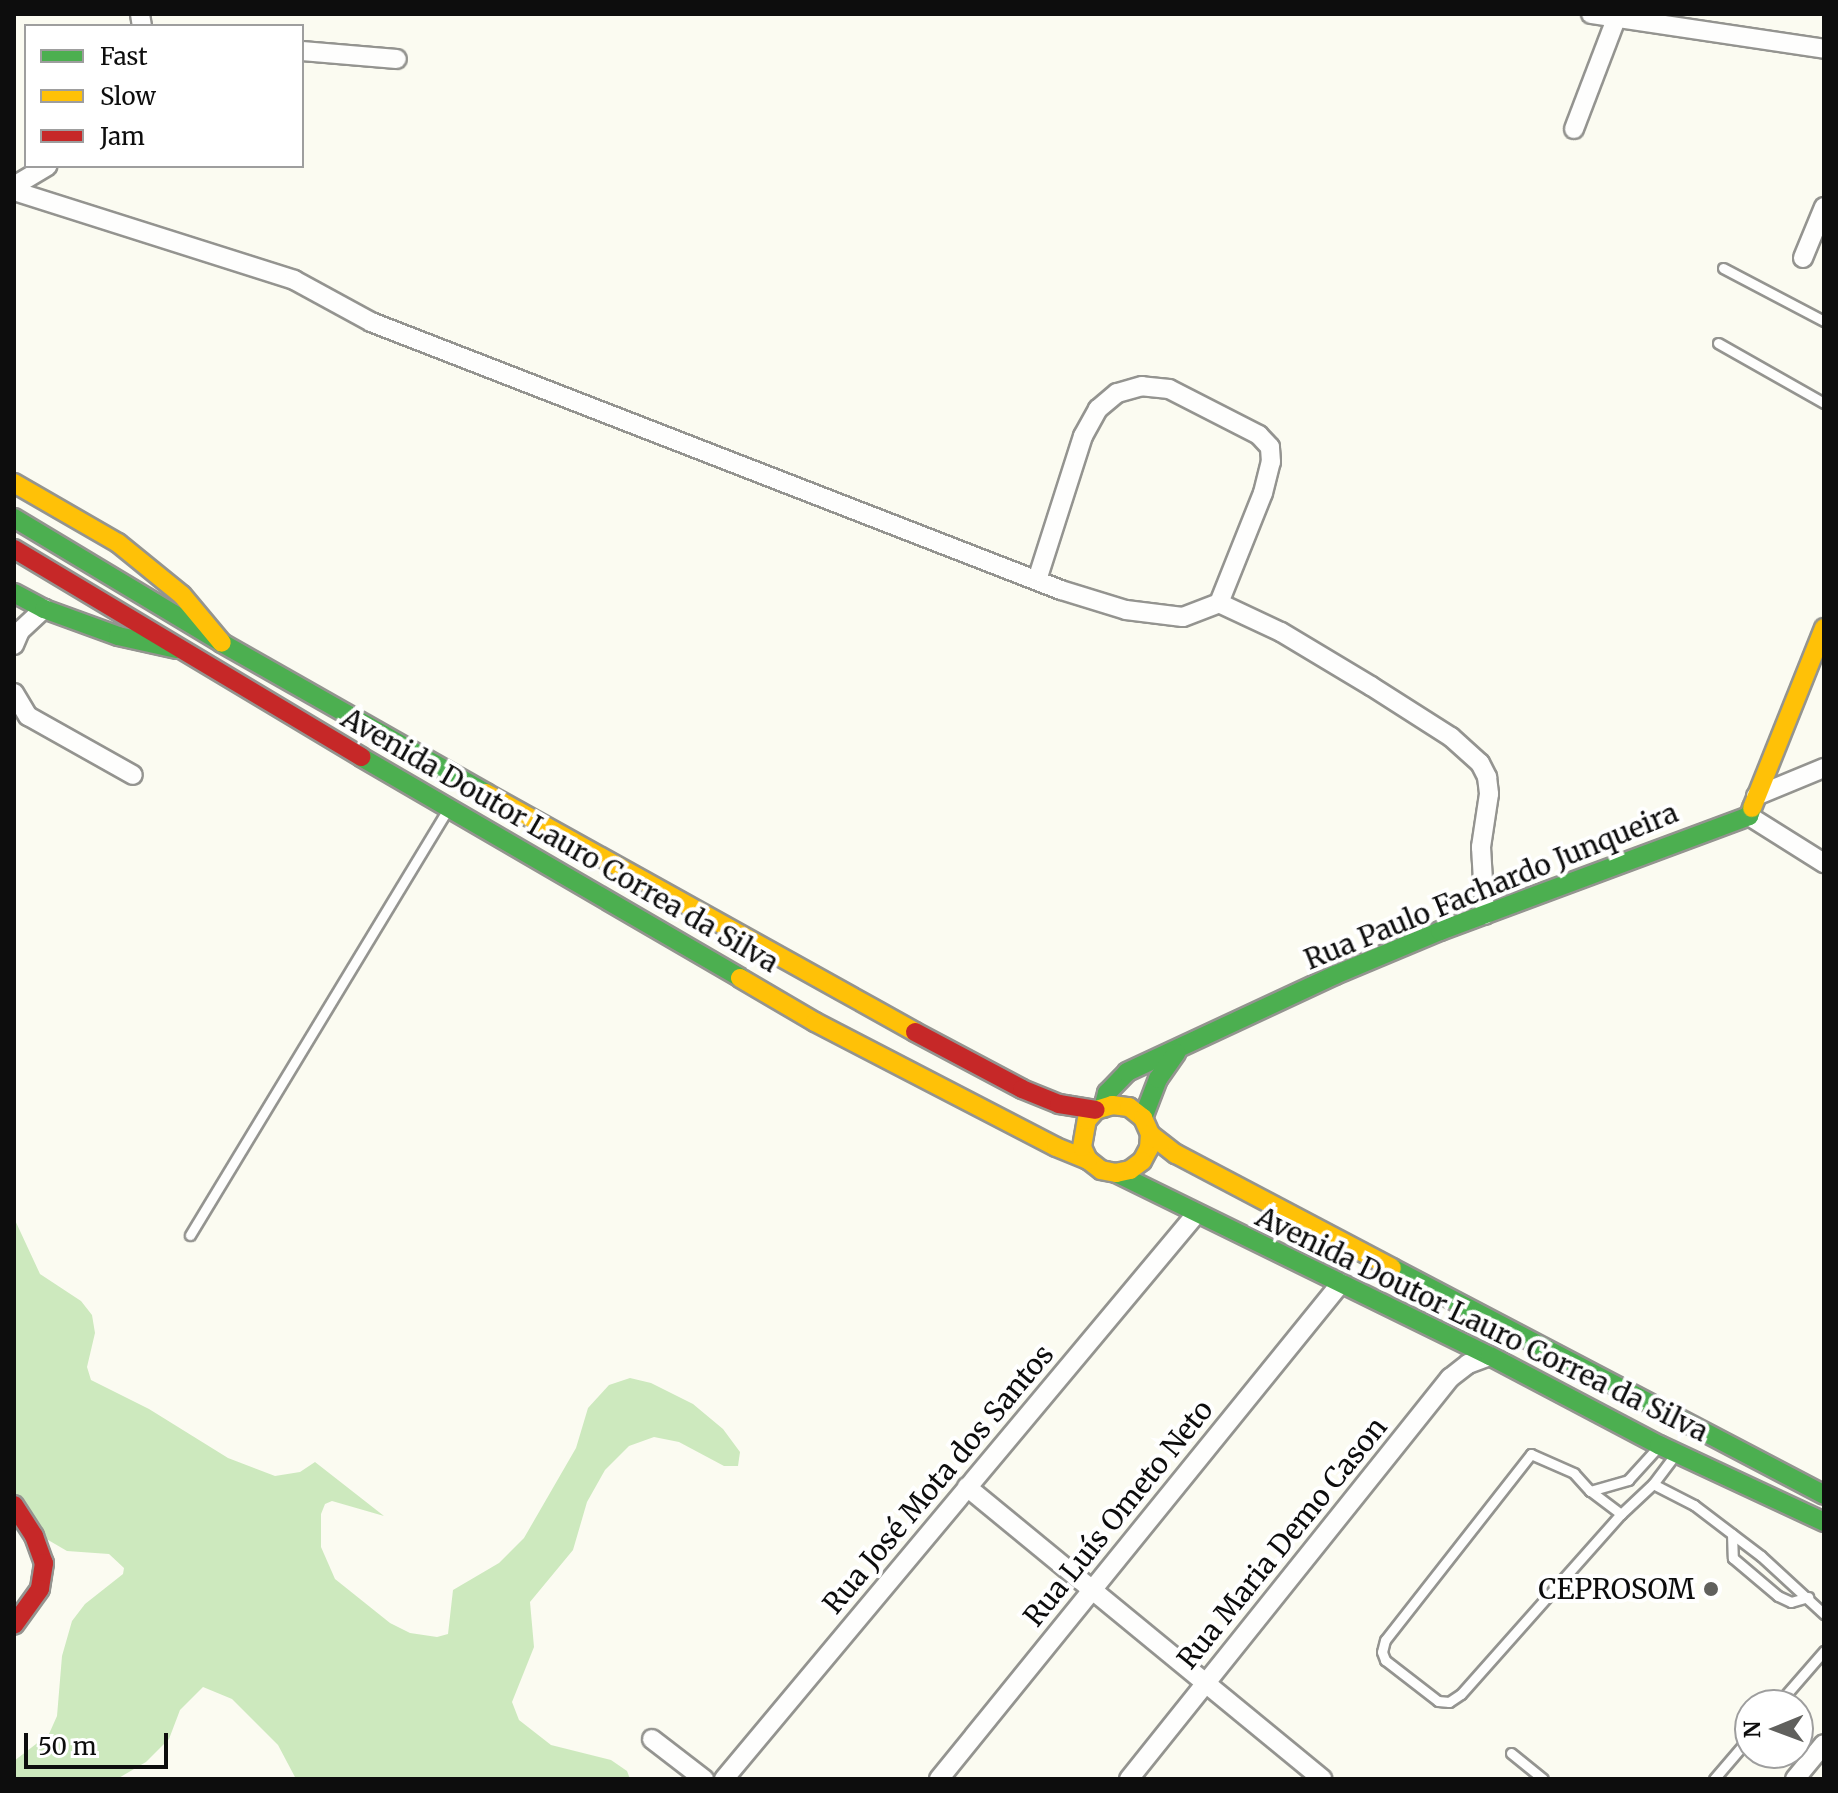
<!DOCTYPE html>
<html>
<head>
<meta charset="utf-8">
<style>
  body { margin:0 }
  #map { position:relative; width:1838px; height:1793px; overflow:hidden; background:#fbfbf1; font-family:Merriweather,serif }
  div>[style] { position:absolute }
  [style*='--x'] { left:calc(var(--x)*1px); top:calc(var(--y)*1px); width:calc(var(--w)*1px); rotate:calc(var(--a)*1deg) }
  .forest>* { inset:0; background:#cde9be }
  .roads { filter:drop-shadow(2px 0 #949490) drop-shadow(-2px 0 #949490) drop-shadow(0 2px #949490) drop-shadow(0 -2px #949490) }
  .lane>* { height:9px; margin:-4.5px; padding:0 4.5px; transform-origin:4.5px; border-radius:4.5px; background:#fefefd }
  .street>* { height:18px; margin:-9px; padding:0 9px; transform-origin:9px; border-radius:9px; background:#fefefd }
  .fast>* { height:18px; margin:-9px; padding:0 9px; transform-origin:9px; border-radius:9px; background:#4caf50 }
  .slow>* { height:18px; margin:-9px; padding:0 9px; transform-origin:9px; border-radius:9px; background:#ffc107 }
  .jam>* { height:18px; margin:-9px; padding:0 9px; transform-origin:9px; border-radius:9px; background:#c62828 }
  .dots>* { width:22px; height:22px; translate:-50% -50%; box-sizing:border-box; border:4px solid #fff; border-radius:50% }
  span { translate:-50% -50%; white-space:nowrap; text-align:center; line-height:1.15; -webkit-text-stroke:8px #fff; paint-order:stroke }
  .street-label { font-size:28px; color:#0d0d0d }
  .poi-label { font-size:28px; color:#0d0d0d }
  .right { translate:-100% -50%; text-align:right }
  .frame { position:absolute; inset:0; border:16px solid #0d0d0d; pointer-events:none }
  .legend { position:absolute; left:24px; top:24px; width:280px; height:144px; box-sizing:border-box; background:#fff; border:2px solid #9e9e9e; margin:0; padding:10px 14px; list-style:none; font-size:24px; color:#0d0d0d }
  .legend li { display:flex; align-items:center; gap:16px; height:40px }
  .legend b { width:40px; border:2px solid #9e9e9e }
  .north { position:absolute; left:1734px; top:1689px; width:80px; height:80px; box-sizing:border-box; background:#fff; border:2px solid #9e9e9e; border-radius:50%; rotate:269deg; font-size:22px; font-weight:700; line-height:32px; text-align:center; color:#0d0d0d }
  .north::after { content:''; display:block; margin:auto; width:28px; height:36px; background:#60605d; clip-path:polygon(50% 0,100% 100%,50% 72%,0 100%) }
  .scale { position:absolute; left:24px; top:1733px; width:144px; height:36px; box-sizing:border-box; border:4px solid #0d0d0d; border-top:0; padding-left:10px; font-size:24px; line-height:28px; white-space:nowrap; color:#0d0d0d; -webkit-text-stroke:6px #fff; paint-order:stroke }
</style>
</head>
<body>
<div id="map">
  <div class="forest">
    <div style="clip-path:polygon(14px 1218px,40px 1274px,81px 1301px,92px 1315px,95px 1333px,87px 1367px,91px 1380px,149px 1409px,228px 1458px,275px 1476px,300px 1472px,315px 1462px,384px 1516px,332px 1501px,325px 1504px,321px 1514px,321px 1547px,335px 1579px,390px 1623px,410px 1633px,437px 1637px,448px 1634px,453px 1590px,499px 1563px,524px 1538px,576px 1448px,588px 1408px,609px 1385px,630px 1378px,651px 1383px,693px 1404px,723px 1429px,740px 1452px,738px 1466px,724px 1466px,679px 1442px,654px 1437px,629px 1446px,605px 1470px,587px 1502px,573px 1550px,530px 1602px,534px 1647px,512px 1702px,519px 1720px,551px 1745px,611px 1760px,627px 1771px,630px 1779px,296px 1779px,278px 1745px,232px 1699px,203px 1687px,180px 1710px,169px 1739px,146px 1762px,117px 1779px,14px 1779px,14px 1761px,49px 1734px,57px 1716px,62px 1656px,72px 1621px,85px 1604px,123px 1574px,124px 1568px,109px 1554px,67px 1551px,43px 1537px,14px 1507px)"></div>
  </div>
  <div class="roads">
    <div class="lane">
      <div style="--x:1723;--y:268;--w:114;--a:27.7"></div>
      <div style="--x:1718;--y:343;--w:122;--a:29.5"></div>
      <div style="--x:190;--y:1235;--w:497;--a:-58.8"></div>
      <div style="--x:1653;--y:1484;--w:36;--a:-53"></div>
      <div style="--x:1590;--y:1491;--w:40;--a:-16"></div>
      <div style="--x:1628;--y:1480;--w:45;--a:-47.7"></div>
      <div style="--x:1621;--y:1514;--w:39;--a:-143"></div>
      <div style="--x:1590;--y:1491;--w:24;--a:-132"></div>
      <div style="--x:1574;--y:1473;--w:47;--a:-156.2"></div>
      <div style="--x:1531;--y:1454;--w:236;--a:128.1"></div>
      <div style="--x:1385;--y:1640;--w:12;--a:104"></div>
      <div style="--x:1382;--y:1652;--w:9;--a:69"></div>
      <div style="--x:1385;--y:1660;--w:67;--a:37.7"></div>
      <div style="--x:1438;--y:1701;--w:11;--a:5"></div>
      <div style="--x:1449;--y:1702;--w:14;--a:-34"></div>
      <div style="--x:1461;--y:1694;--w:241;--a:-48.4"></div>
      <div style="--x:1621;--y:1514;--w:44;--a:-43.2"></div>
      <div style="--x:1653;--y:1484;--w:46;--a:27.1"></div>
      <div style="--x:1694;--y:1505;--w:84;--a:37.3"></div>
      <div style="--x:1761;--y:1556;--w:86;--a:42.6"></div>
      <div style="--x:1732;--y:1534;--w:24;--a:88"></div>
      <div style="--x:1733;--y:1558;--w:59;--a:40.2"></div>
      <div style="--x:1778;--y:1596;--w:14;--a:25"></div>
      <div style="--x:1791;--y:1602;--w:18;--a:-16"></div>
      <div style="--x:1777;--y:1705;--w:72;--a:-49"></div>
      <div style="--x:1511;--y:1753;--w:41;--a:39.1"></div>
      <div style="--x:1714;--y:1779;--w:55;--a:-49.4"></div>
    </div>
    <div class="street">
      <div style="--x:140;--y:14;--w:12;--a:81"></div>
      <div style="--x:1591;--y:14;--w:236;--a:8.5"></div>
      <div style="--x:302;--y:51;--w:95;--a:4.8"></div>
      <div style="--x:1574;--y:129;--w:118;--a:-69.1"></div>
      <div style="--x:14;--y:186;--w:39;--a:-31"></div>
      <div style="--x:14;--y:191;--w:294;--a:17.6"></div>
      <div style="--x:294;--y:280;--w:88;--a:28.6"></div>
      <div style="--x:371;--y:322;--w:740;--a:21.23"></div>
      <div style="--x:1061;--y:590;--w:68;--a:17.1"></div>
      <div style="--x:1126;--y:610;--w:57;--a:7"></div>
      <div style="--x:1183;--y:617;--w:39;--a:-21"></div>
      <div style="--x:1219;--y:603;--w:118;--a:-68.2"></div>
      <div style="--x:1263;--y:493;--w:32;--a:-76"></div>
      <div style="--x:1271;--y:462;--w:15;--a:-94"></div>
      <div style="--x:1270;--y:447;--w:16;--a:-133"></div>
      <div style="--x:1259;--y:435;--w:101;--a:-152.9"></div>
      <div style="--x:1169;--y:389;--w:27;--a:-174"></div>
      <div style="--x:1142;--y:386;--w:26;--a:164"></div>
      <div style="--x:1117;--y:393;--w:25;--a:140"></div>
      <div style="--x:1098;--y:409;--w:31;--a:119"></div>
      <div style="--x:1083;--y:436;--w:151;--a:107.7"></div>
      <div style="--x:1803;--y:258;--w:55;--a:-67.6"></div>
      <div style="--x:1219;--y:603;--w:68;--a:25.1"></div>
      <div style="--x:1281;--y:632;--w:105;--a:31"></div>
      <div style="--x:1371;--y:686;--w:95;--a:32.5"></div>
      <div style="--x:1451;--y:737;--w:39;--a:42"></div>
      <div style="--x:1480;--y:763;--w:16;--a:63"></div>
      <div style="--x:1487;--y:777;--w:17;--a:83"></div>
      <div style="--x:1489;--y:794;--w:54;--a:98.6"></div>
      <div style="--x:1481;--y:847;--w:68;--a:86.6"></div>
      <div style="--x:14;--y:645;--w:15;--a:-67"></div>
      <div style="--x:20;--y:631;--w:33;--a:-43"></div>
      <div style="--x:14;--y:693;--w:27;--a:59"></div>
      <div style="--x:28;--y:716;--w:120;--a:29.3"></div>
      <div style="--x:1756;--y:796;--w:74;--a:-22.4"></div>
      <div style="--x:1749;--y:816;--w:89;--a:32.1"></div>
      <div style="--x:967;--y:1487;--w:460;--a:39.4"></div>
      <div style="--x:652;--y:1739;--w:66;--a:37.6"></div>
      <div style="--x:724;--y:1779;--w:736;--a:-50.12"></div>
      <div style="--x:939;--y:1779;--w:638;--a:-50.98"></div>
      <div style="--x:1129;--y:1779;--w:514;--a:-51.32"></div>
      <div style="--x:1450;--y:1378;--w:23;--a:-38"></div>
      <div style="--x:1468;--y:1364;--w:23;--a:-20"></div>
      <div style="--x:1795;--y:1779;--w:45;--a:-50.4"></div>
    </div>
    <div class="fast">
      <div style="--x:14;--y:518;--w:243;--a:31"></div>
      <div style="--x:222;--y:643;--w:304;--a:29.6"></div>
      <div style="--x:14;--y:593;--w:34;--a:28"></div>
      <div style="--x:44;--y:609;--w:79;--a:20"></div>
      <div style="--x:118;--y:636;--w:60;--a:12.4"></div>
      <div style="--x:361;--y:757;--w:439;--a:30.2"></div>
      <div style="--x:1103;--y:1108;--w:16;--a:-75"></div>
      <div style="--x:1107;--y:1093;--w:29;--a:-46"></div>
      <div style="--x:1127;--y:1072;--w:230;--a:-25"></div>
      <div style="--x:1335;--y:975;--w:114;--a:-22.7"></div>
      <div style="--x:1440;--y:931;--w:330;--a:-20.4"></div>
      <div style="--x:1749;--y:816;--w:9;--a:-69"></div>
      <div style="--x:1143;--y:1118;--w:42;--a:-69"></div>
      <div style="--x:1158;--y:1079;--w:32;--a:-55"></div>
      <div style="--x:1116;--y:1173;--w:416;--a:26.1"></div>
      <div style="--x:1490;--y:1356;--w:191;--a:27.8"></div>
      <div style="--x:1659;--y:1445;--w:182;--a:25"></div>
      <div style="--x:1392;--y:1268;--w:488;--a:27.7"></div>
    </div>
    <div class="slow">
      <div style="--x:14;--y:483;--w:120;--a:30"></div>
      <div style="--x:118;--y:543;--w:82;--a:39.1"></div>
      <div style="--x:182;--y:595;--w:62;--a:50.2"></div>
      <div style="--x:486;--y:793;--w:491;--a:29.1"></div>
      <div style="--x:1752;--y:808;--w:194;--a:-68.2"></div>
      <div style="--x:740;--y:978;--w:87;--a:30.4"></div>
      <div style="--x:815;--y:1022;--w:271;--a:27.4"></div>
      <div style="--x:1056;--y:1147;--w:35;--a:22"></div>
      <div style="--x:1150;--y:1134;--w:14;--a:94"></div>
      <div style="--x:1149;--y:1148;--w:15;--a:118"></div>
      <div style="--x:1142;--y:1161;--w:15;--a:143"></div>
      <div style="--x:1130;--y:1170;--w:14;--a:168"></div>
      <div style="--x:1116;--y:1173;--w:15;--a:-169"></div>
      <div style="--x:1101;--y:1170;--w:16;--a:-142"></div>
      <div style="--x:1088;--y:1160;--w:14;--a:-115"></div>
      <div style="--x:1082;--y:1147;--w:27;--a:-80"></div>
      <div style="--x:1087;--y:1120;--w:13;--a:-48"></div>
      <div style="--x:1096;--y:1110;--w:17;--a:-17"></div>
      <div style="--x:1112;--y:1105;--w:17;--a:7"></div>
      <div style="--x:1129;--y:1107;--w:18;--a:38"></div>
      <div style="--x:1143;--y:1118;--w:17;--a:66"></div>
      <div style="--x:1150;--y:1134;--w:33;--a:38"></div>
      <div style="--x:1176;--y:1154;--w:244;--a:27.8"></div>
    </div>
    <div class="jam">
      <div style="--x:14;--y:549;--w:405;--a:30.9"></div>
      <div style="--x:915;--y:1032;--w:121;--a:28"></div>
      <div style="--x:1022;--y:1089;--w:40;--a:22"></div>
      <div style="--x:1059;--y:1104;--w:37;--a:9"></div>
      <div style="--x:14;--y:1505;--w:37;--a:57"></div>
      <div style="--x:34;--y:1536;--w:29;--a:70"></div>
      <div style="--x:44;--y:1563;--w:26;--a:99"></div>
      <div style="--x:40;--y:1589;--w:44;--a:125.8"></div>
    </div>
  </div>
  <div class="dots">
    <div style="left:1711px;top:1589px;background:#60605d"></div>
  </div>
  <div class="street-label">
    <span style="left:560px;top:840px;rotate:30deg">Avenida Doutor Lauro Correa da Silva</span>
    <span style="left:1491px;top:886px;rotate:-22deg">Rua Paulo Fachardo Junqueira</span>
    <span style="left:1482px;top:1324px;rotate:26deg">Avenida Doutor Lauro Correa da Silva</span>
    <span style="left:938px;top:1479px;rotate:-50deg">Rua José Mota dos Santos</span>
    <span style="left:1118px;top:1513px;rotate:-51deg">Rua Luís Ometo Neto</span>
    <span style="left:1282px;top:1543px;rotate:-51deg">Rua Maria Demo Cason</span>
  </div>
  <div class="poi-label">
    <span class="right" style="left:1695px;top:1589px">CEPROSOM</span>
  </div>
  <div class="frame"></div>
  <ul class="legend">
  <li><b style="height:10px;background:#4caf50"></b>Fast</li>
  <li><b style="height:10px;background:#ffc107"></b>Slow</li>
  <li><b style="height:10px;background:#c62828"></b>Jam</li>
  </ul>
  <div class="north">N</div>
  <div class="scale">50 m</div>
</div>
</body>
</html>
